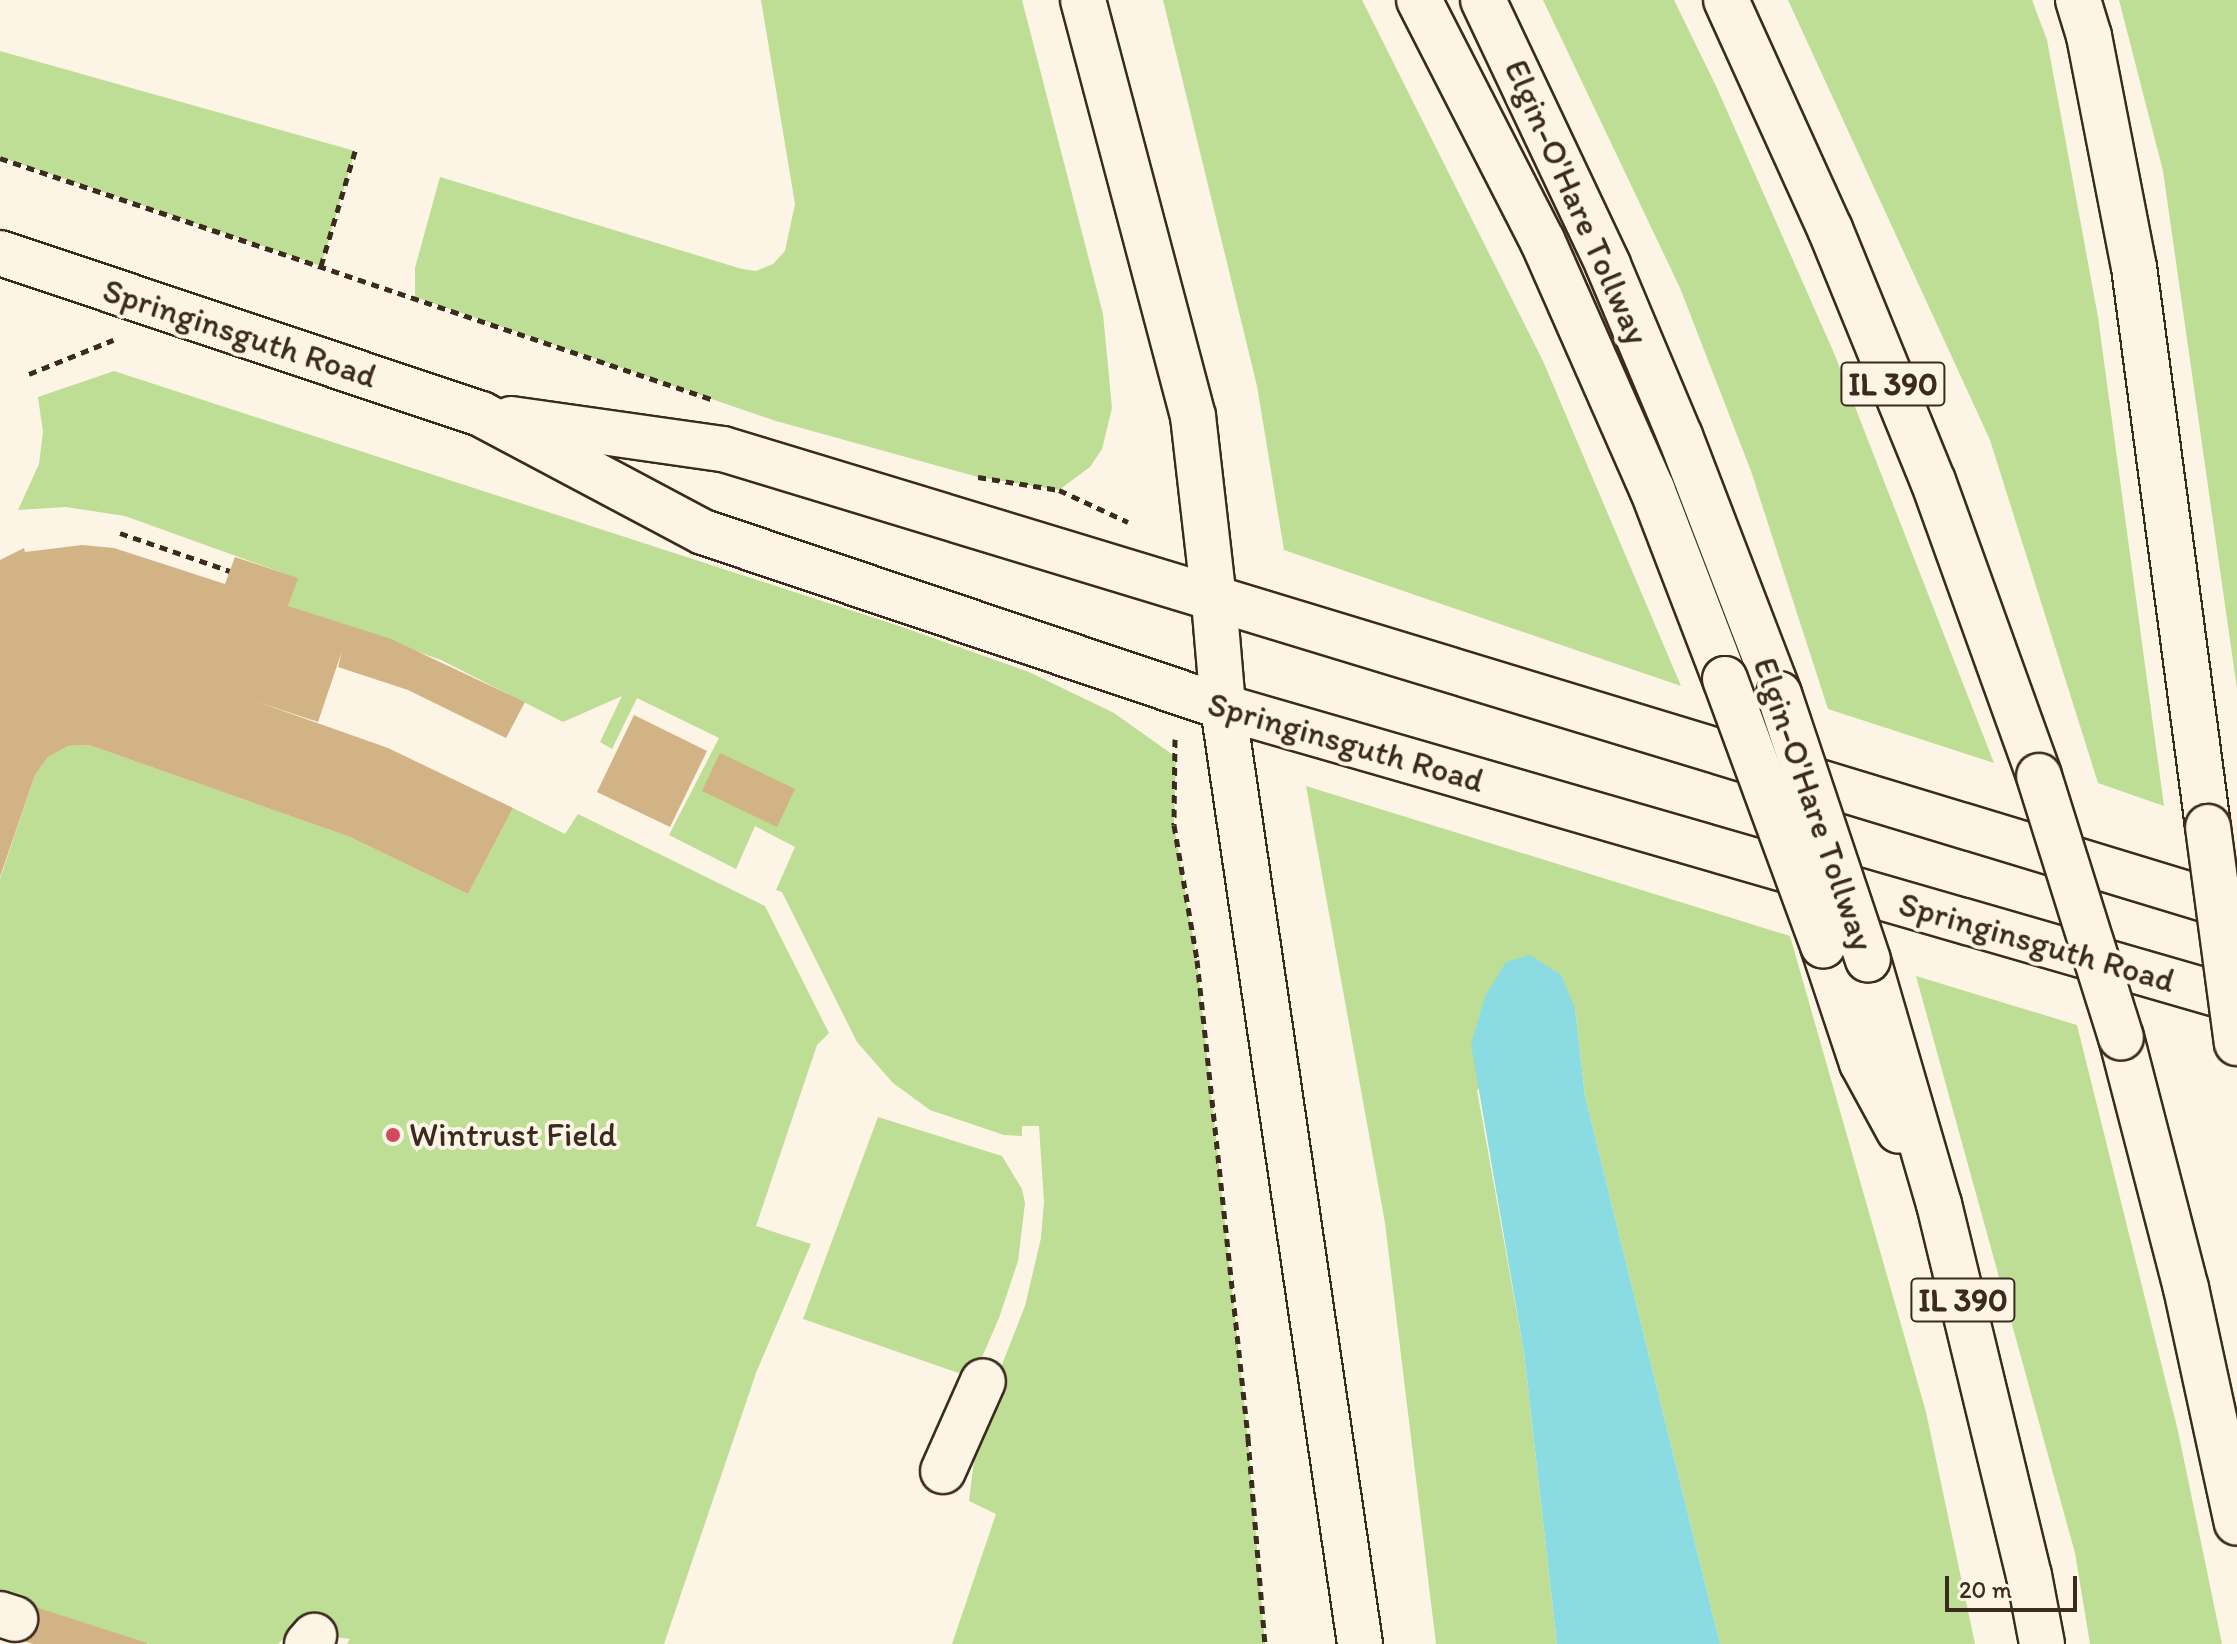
<!DOCTYPE html>
<html>
<head>
<meta charset="utf-8">
<style>
  body { margin:0 }
  #map { position:relative; width:2237px; height:1644px; overflow:hidden; background:#fcf5e5; font-family:Itim,sans-serif }
  div>[style] { position:absolute }
  [style*='--x'] { left:calc(var(--x)*1px); top:calc(var(--y)*1px); width:calc(var(--w)*1px); rotate:calc(var(--a)*1deg) }
  .green>* { inset:0; background:#bedd95 }
  .water>* { inset:0; background:#8bdce2 }
  .building>* { inset:0; background:#d1b385 }
  .path>* { height:5px; margin-top:-2.5px; transform-origin:0; background:repeating-linear-gradient(90deg,#3b2a1e 0 8px,transparent 0 14px) }
  .roads { filter:drop-shadow(2px 0 #3b2a1e) drop-shadow(-2px 0 #3b2a1e) drop-shadow(0 2px #3b2a1e) drop-shadow(0 -2px #3b2a1e) }
  .minor>* { height:44px; margin:-22px; padding:0 22px; transform-origin:22px; border-radius:22px; background:#fcf5e5 }
  .major>* { height:44px; margin:-22px; padding:0 22px; transform-origin:22px; border-radius:22px; background:#fcf5e5 }
  .highway>* { height:44px; margin:-22px; padding:0 22px; transform-origin:22px; border-radius:22px; background:#fcf5e5 }
  .bridges { filter:drop-shadow(2px 0 #3b2a1e) drop-shadow(-2px 0 #3b2a1e) drop-shadow(0 2px #3b2a1e) drop-shadow(0 -2px #3b2a1e) }
  .highway-bridge>* { height:44px; margin:-22px; padding:0 22px; transform-origin:22px; border-radius:22px; background:#fcf5e5 }
  .dots>* { width:22px; height:22px; translate:-50% -50%; box-sizing:border-box; border:4px solid #fcf5e5; border-radius:50% }
  span { translate:-50% -50%; white-space:nowrap; text-align:center; line-height:1.15; -webkit-text-stroke:8px #fcf5e5; paint-order:stroke }
  .shield-label span { padding:2px 6px; background:#fcf5e5; border:2px solid; border-radius:6px; -webkit-text-stroke-width:0 }
  .shield-label { font-size:32px; color:#3b2a1e; font-weight:700 }
  .street-label { font-size:34px; color:#3b2a1e }
  .poi-label { font-size:34px; color:#3b2a1e }
  .left { translate:0 -50%; text-align:left }
  .scale { position:absolute; left:1945px; top:1576px; width:132px; height:36px; box-sizing:border-box; border:4px solid #3b2a1e; border-top:0; padding-left:10px; font-size:24px; line-height:28px; white-space:nowrap; color:#3b2a1e; -webkit-text-stroke:6px #fcf5e5; paint-order:stroke }
</style>
</head>
<body>
<div id="map">
  <div class="green">
    <div style="clip-path:polygon(761px 0,1022px 0,1103px 314px,1112px 408px,1102px 449px,1090px 467px,1059px 490px,978px 477px,776px 421px,415px 297px,415px 268px,440px 177px,742px 269px,756px 271px,773px 264px,785px 251px,795px 204px)"></div>
    <div style="clip-path:polygon(1163px 0,1362px 0,1543px 361px,1681px 686px,1284px 550px,1257px 386px)"></div>
    <div style="clip-path:polygon(1543px 0,1674px 0,1716px 86px,1834px 353px,1994px 763px,1828px 709px,1751px 471px,1680px 288px)"></div>
    <div style="clip-path:polygon(1788px 0,2032px 0,2047px 40px,2098px 317px,2164px 806px,2098px 783px,1990px 440px)"></div>
    <div style="clip-path:polygon(2119px 0,2237px 0,2237px 689px,2163px 171px)"></div>
    <div style="clip-path:polygon(0 51px,355px 151px,321px 266px,0 157px)"></div>
    <div style="clip-path:polygon(114px 371px,899px 626px,1029px 672px,1114px 713px,1176px 757px,1174px 825px,1197px 961px,1248px 1438px,1265px 1644px,952px 1644px,996px 1514px,969px 1501px,975px 1452px,994px 1385px,1025px 1306px,1041px 1238px,1044px 1202px,1039px 1126px,1022px 1126px,1022px 1136px,1004px 1135px,930px 1110px,893px 1083px,857px 1042px,782px 892px,776px 890px,795px 847px,755px 826px,736px 869px,669px 835px,719px 738px,637px 698px,612px 749px,600px 742px,622px 696px,563px 722px,441px 660px,288px 606px,297px 578px,125px 516px,66px 507px,18px 510px,39px 464px,43px 432px,38px 397px)"></div>
    <div style="clip-path:polygon(89px 745px,350px 837px,468px 894px,513px 808px,565px 834px,578px 814px,765px 906px,829px 1033px,817px 1045px,756px 1226px,811px 1244px,756px 1373px,664px 1644px,347px 1644px,350px 1639px,292px 1631px,278px 1644px,149px 1644px,21px 1603px,0 1600px,0 879px,35px 775px,48px 757px,68px 746px)"></div>
    <div style="clip-path:polygon(1306px 786px,1790px 936px,1926px 1412px,1975px 1644px,1720px 1644px,1585px 1096px,1575px 1008px,1477px 1090px,1524px 1353px,1557px 1644px,1436px 1644px,1385px 1223px)"></div>
    <div style="clip-path:polygon(1916px 976px,2077px 1025px,2178px 1431px,2222px 1644px,2090px 1644px,2075px 1553px)"></div>
    <div style="clip-path:polygon(878px 1117px,1002px 1156px,1022px 1189px,1025px 1203px,1018px 1261px,999px 1318px,973px 1378px,803px 1319px)"></div>
  </div>
  <div class="water">
    <div style="clip-path:polygon(1530px 955px,1561px 975px,1575px 1008px,1585px 1096px,1720px 1644px,1557px 1644px,1524px 1353px,1471px 1044px,1485px 996px,1506px 962px)"></div>
  </div>
  <div class="building">
    <div style="clip-path:polygon(82px 545px,114px 548px,225px 584px,235px 557px,298px 578px,288px 606px,391px 639px,525px 702px,506px 738px,408px 690px,338px 667px,342px 651px,318px 722px,255px 701px,388px 748px,513px 808px,468px 894px,350px 837px,89px 745px,68px 746px,48px 757px,35px 775px,0 877px,0 560px,24px 548px,25px 552px)"></div>
    <div style="clip-path:polygon(634px 715px,707px 751px,670px 827px,597px 792px)"></div>
    <div style="clip-path:polygon(720px 753px,795px 789px,777px 827px,702px 791px)"></div>
    <div style="clip-path:polygon(20px 1602px,147px 1643px,147px 1644px,33px 1644px,10px 1637px)"></div>
  </div>
  <div class="path">
    <div style="--x:0;--y:158;--w:751;--a:18.72"></div>
    <div style="--x:321;--y:266;--w:120;--a:-73.5"></div>
    <div style="--x:29;--y:374;--w:91;--a:-22"></div>
    <div style="--x:978;--y:477;--w:82;--a:9.1"></div>
    <div style="--x:1059;--y:490;--w:76;--a:24.9"></div>
    <div style="--x:120;--y:533;--w:116;--a:19.1"></div>
    <div style="--x:1175;--y:739;--w:86;--a:90.7"></div>
    <div style="--x:1174;--y:825;--w:137;--a:80.3"></div>
    <div style="--x:1197;--y:960;--w:481;--a:83.9"></div>
    <div style="--x:1248;--y:1438;--w:207;--a:85.3"></div>
  </div>
  <div class="roads">
    <div class="minor">
      <div style="--x:0;--y:253;--w:507;--a:18.51"></div>
      <div style="--x:481;--y:414;--w:251;--a:28"></div>
      <div style="--x:703;--y:532;--w:549;--a:18.6"></div>
      <div style="--x:1223;--y:707;--w:1055;--a:16.12"></div>
      <div style="--x:511;--y:419;--w:214;--a:8.1"></div>
      <div style="--x:723;--y:449;--w:1582;--a:16.9"></div>
      <div style="--x:943;--y:1471;--w:98;--a:-66"></div>
      <div style="--x:0;--y:1614;--w:16;--a:18"></div>
      <div style="--x:307;--y:1644;--w:11;--a:-49"></div>
    </div>
    <div class="major">
      <div style="--x:1214;--y:601;--w:106;--a:85.1"></div>
      <div style="--x:1223;--y:707;--w:947;--a:81.68"></div>
    </div>
    <div class="highway">
      <div style="--x:1083;--y:0;--w:430;--a:75.2"></div>
      <div style="--x:1193;--y:416;--w:186;--a:83.5"></div>
      <div style="--x:1419;--y:0;--w:270;--a:62.9"></div>
      <div style="--x:1542;--y:240;--w:272;--a:66.2"></div>
      <div style="--x:1652;--y:489;--w:204;--a:69"></div>
      <div style="--x:1483;--y:0;--w:293;--a:64.7"></div>
      <div style="--x:1608;--y:265;--w:186;--a:67.2"></div>
      <div style="--x:1680;--y:436;--w:276;--a:69"></div>
      <div style="--x:1726;--y:0;--w:252;--a:65.6"></div>
      <div style="--x:1830;--y:229;--w:272;--a:67.8"></div>
      <div style="--x:1933;--y:481;--w:313;--a:70.2"></div>
      <div style="--x:2078;--y:0;--w:38;--a:73"></div>
      <div style="--x:2089;--y:36;--w:235;--a:79"></div>
      <div style="--x:2134;--y:267;--w:565;--a:82.47"></div>
      <div style="--x:1823;--y:946;--w:123;--a:71.6"></div>
      <div style="--x:1862;--y:1063;--w:77;--a:61.4"></div>
      <div style="--x:1868;--y:960;--w:254;--a:73.8"></div>
      <div style="--x:1939;--y:1204;--w:382;--a:76.4"></div>
      <div style="--x:2029;--y:1575;--w:70;--a:79.3"></div>
      <div style="--x:2121;--y:1037;--w:259;--a:75.5"></div>
      <div style="--x:2186;--y:1288;--w:240;--a:77.8"></div>
    </div>
  </div>
  <div class="bridges">
    <div class="highway-bridge">
      <div style="--x:1725;--y:679;--w:284;--a:69.8"></div>
      <div style="--x:1779;--y:694;--w:280;--a:71.5"></div>
      <div style="--x:2039;--y:776;--w:274;--a:72.6"></div>
      <div style="--x:2208;--y:827;--w:218;--a:82.4"></div>
    </div>
  </div>
  <div class="dots">
    <div style="left:393px;top:1135px;background:#d1495b"></div>
  </div>
  <div class="shield-label">
    <span style="left:1893px;top:384px">IL 390</span>
    <span style="left:1963px;top:1300px">IL 390</span>
  </div>
  <div class="street-label">
    <span style="left:1577px;top:202px;rotate:66deg">Elgin-O'Hare Tollway</span>
    <span style="left:240px;top:333px;rotate:18deg">Springinsguth Road</span>
    <span style="left:1346px;top:742px;rotate:16deg">Springinsguth Road</span>
    <span style="left:1814px;top:804px;rotate:71deg">Elgin-O'Hare Tollway</span>
    <span style="left:2037px;top:942px;rotate:16deg">Springinsguth Road</span>
  </div>
  <div class="poi-label">
    <span class="left" style="left:409px;top:1135px">Wintrust Field</span>
  </div>
  <div class="scale">20 m</div>
</div>
</body>
</html>
